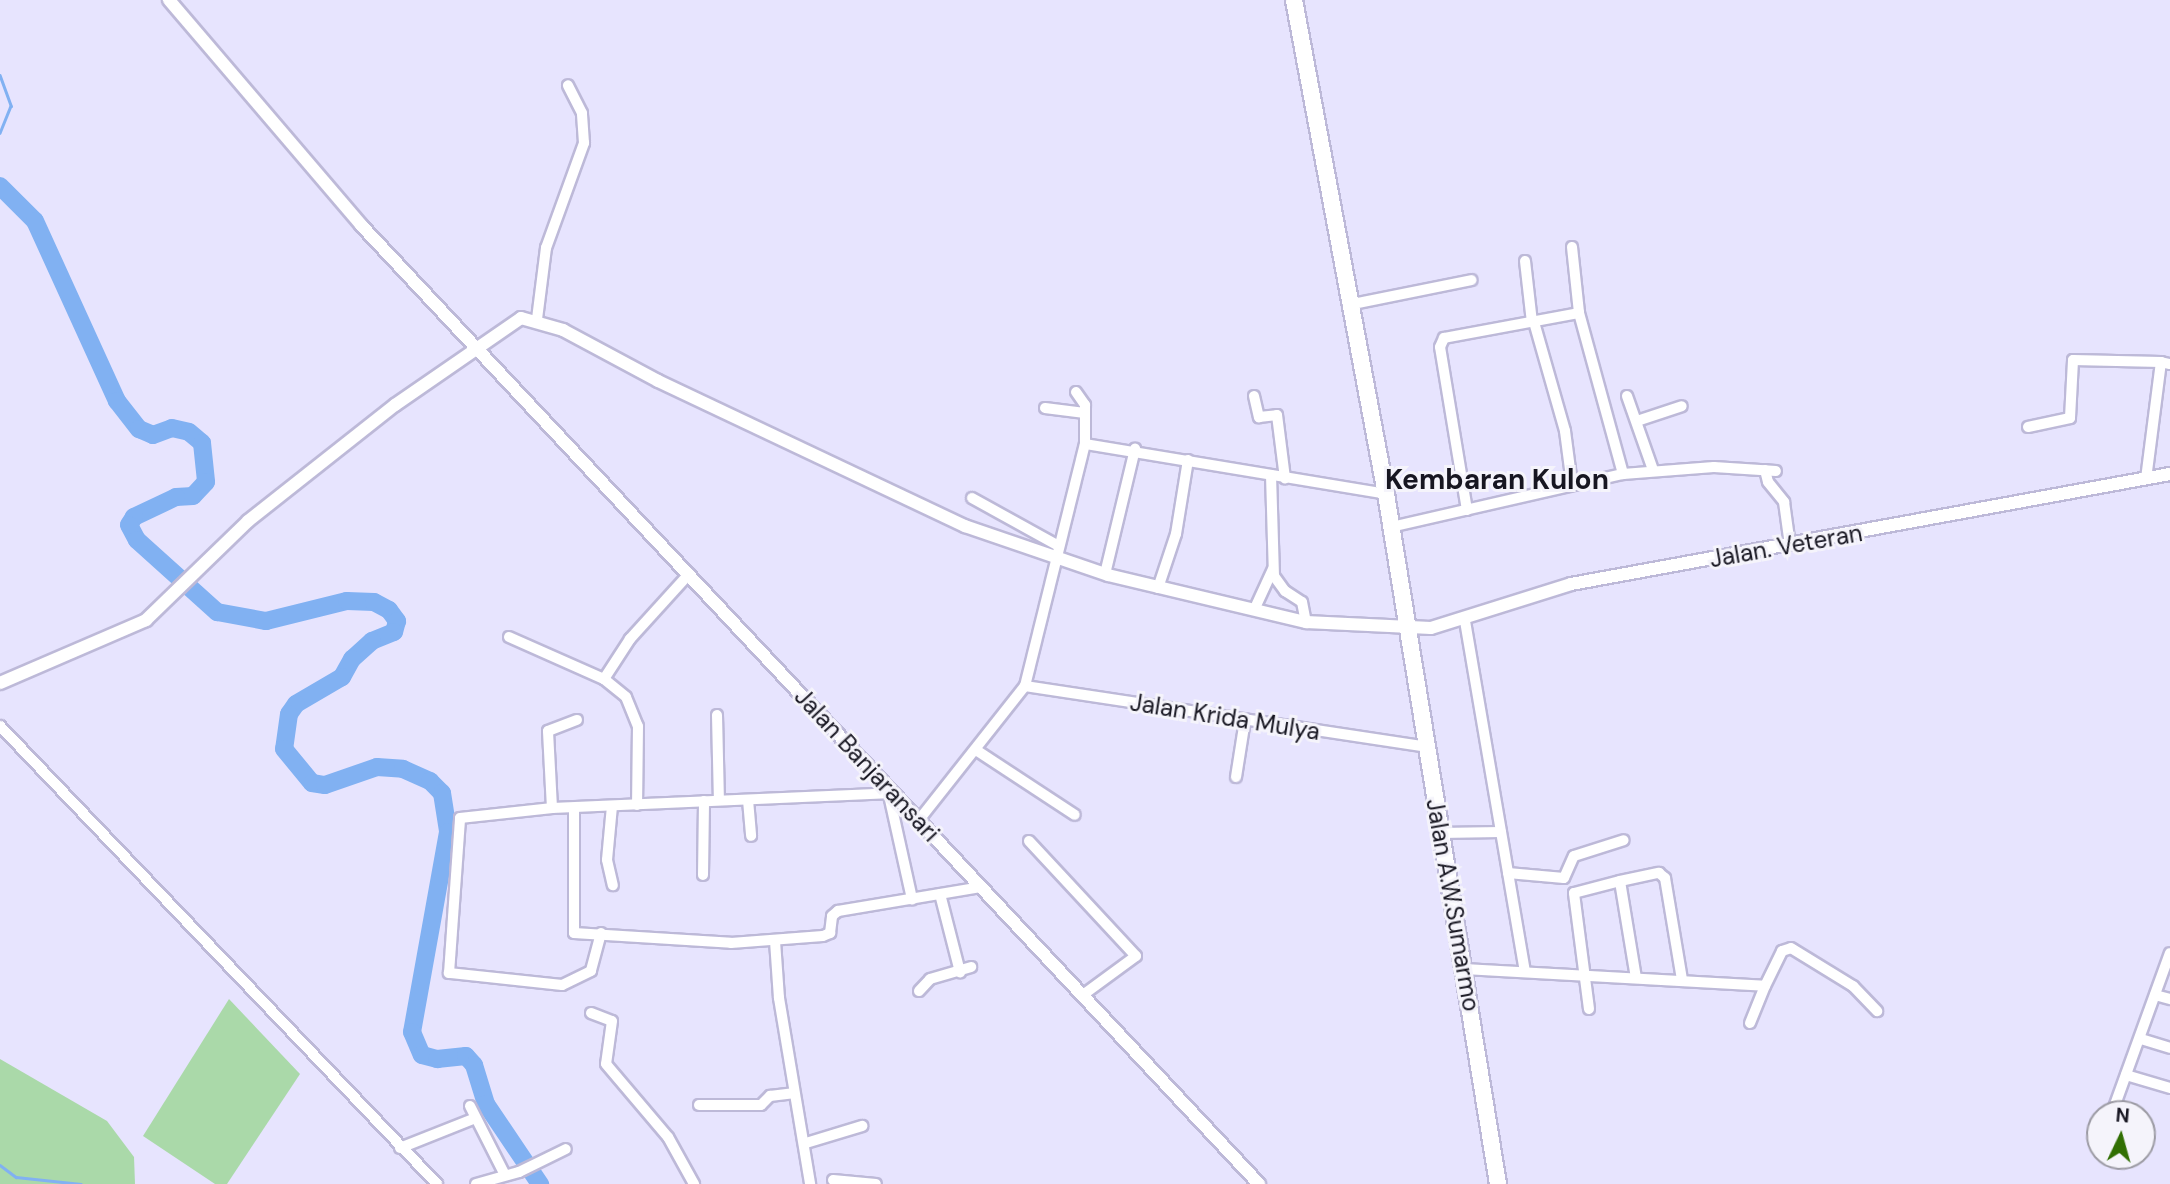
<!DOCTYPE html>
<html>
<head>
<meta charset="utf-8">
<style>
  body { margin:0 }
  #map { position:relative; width:2170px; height:1184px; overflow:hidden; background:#e7e4fe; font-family:"DM Sans",sans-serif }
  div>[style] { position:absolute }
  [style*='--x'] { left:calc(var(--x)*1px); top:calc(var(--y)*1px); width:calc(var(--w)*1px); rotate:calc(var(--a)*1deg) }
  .green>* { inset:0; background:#aad9a9 }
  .stream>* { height:2.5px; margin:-1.25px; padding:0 1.25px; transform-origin:1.25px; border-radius:1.25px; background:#81b1f2 }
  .river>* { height:18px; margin:-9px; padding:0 9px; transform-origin:9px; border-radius:9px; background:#81b1f2 }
  .roads { filter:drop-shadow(2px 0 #bdb9d8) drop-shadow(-2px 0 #bdb9d8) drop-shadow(0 2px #bdb9d8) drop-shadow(0 -2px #bdb9d8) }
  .minor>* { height:10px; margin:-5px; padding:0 5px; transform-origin:5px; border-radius:5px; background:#fff }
  .tertiary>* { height:12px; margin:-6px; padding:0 6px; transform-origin:6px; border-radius:6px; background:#fff }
  .primary>* { height:16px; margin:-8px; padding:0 8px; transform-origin:8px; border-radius:8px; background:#fff }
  span { translate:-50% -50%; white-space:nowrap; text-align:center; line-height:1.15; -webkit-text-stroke:6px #f5f4fb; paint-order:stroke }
  .street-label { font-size:24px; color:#171621 }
  .quarter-label { font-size:28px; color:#171621; font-weight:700 }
  .north { position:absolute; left:2086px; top:1100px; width:70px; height:70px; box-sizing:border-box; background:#f5f4fb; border:2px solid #9c9ba4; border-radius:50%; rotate:5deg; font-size:19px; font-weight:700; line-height:28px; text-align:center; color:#171621 }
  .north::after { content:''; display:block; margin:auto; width:24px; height:32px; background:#316f03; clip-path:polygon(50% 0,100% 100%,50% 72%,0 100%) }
</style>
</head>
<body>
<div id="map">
  <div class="green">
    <div style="clip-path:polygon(229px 999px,300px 1074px,227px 1184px,215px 1184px,143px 1136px)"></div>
    <div style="clip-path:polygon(0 1059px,107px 1121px,134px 1157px,135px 1184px,0 1184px)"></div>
  </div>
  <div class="stream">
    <div style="--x:0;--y:75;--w:33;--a:70"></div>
    <div style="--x:11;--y:106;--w:29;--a:112"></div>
    <div style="--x:0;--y:1165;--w:20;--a:37"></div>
    <div style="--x:16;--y:1177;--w:65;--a:6.1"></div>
  </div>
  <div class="river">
    <div style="--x:0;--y:186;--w:49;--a:45"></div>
    <div style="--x:35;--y:221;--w:198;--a:65.5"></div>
    <div style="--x:117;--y:401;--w:36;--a:52"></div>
    <div style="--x:139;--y:429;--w:15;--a:23"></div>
    <div style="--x:153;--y:435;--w:20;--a:-20"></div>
    <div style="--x:172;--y:428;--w:17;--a:13"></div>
    <div style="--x:189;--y:432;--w:17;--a:40"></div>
    <div style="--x:202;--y:443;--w:39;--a:84"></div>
    <div style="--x:206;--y:482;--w:19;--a:133"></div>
    <div style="--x:193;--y:496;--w:17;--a:177"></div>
    <div style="--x:176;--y:497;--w:47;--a:154.5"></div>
    <div style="--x:134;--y:517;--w:9;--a:122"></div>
    <div style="--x:129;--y:525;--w:17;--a:62"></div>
    <div style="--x:137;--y:540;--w:108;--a:42"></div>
    <div style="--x:217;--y:612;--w:50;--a:10.4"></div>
    <div style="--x:266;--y:621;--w:83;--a:-13.9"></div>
    <div style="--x:347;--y:601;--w:27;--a:2"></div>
    <div style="--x:374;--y:602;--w:17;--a:28"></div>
    <div style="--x:389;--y:610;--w:14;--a:54"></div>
    <div style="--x:397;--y:621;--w:11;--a:105"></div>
    <div style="--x:394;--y:632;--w:24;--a:158"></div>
    <div style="--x:372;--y:641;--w:27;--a:138"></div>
    <div style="--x:352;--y:659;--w:21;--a:119"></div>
    <div style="--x:342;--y:677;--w:53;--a:149.6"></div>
    <div style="--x:296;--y:704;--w:12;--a:125"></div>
    <div style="--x:289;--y:714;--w:35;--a:98"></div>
    <div style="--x:284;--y:749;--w:44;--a:50.5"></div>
    <div style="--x:312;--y:783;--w:13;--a:9"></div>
    <div style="--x:325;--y:785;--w:55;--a:-19.1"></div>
    <div style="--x:377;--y:767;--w:26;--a:4"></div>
    <div style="--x:403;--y:769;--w:30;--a:24"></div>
    <div style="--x:430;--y:781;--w:17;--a:45"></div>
    <div style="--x:442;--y:793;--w:39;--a:81"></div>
    <div style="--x:448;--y:832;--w:203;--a:100.2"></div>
    <div style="--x:412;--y:1032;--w:25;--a:67"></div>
    <div style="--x:422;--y:1055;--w:16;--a:15"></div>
    <div style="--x:437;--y:1059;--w:29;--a:-6"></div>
    <div style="--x:466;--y:1056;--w:12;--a:48"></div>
    <div style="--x:474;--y:1065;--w:41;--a:72.9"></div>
    <div style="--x:486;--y:1104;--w:97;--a:56"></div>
  </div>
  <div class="roads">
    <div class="minor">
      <div style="--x:1572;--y:247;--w:66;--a:83.9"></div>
      <div style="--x:1525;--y:261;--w:61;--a:83.5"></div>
      <div style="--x:1348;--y:305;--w:126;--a:-11.4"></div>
      <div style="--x:537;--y:319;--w:72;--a:-82.8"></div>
      <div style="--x:546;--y:248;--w:112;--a:-70.1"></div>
      <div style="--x:584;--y:143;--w:30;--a:-94"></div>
      <div style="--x:582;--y:113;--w:31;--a:-117"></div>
      <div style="--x:1534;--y:322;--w:113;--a:74.1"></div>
      <div style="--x:1565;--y:431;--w:53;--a:82.5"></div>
      <div style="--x:1076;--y:392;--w:16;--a:55"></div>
      <div style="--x:1085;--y:405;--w:39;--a:90"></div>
      <div style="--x:1254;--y:396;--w:22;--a:77"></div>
      <div style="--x:1259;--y:417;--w:18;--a:-6"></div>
      <div style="--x:1277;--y:415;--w:64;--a:82.8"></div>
      <div style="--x:1627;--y:396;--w:78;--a:70.6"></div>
      <div style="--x:1045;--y:408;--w:40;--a:7.1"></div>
      <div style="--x:1637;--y:421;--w:47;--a:-18.4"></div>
      <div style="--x:2028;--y:427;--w:43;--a:-12.1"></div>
      <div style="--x:2070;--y:418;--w:58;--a:-87"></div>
      <div style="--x:2073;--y:360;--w:88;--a:1.3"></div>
      <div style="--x:1765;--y:470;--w:12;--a:76"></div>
      <div style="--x:1768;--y:482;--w:26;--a:51"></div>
      <div style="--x:1784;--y:502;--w:43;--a:82.1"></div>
      <div style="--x:1271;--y:475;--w:101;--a:88.3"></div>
      <div style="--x:1274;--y:576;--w:19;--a:54"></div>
      <div style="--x:1285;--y:591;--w:20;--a:33"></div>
      <div style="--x:1302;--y:602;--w:20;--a:79"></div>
      <div style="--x:2146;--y:479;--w:118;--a:-82.7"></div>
      <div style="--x:2161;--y:362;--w:9;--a:13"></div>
      <div style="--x:972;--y:498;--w:99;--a:28.9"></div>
      <div style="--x:1467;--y:510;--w:165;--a:-99.4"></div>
      <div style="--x:1440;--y:347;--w:10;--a:-66"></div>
      <div style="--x:1444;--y:338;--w:137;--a:-10.5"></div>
      <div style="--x:1579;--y:313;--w:167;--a:74.7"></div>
      <div style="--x:1391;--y:527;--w:238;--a:-12.9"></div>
      <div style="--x:1623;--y:474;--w:91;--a:-4.4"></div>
      <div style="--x:1714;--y:467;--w:62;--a:3.7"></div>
      <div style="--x:1105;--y:574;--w:129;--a:-76.5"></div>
      <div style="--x:1158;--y:588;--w:57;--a:-71.6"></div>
      <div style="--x:1176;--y:534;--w:75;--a:-80.8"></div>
      <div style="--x:1255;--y:608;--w:43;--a:-65.2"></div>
      <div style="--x:1465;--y:621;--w:355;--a:80.3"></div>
      <div style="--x:509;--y:637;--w:104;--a:23.9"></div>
      <div style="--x:604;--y:679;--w:28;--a:39"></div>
      <div style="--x:626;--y:697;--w:31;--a:68"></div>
      <div style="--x:638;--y:726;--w:79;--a:90.7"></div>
      <div style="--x:604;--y:679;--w:48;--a:-57"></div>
      <div style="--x:630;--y:639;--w:88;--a:-47.8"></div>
      <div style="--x:1025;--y:686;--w:406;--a:8.6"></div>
      <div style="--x:717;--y:715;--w:85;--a:88.7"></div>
      <div style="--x:0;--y:726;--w:633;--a:46.34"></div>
      <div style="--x:976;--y:750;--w:118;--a:33.3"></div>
      <div style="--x:1236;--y:777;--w:58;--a:-81"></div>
      <div style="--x:889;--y:795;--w:107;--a:77.5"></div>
      <div style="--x:748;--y:800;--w:36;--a:85"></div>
      <div style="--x:612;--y:806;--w:54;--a:95.3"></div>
      <div style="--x:607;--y:860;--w:26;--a:77"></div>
      <div style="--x:552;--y:808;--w:77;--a:-93"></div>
      <div style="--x:548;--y:731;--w:31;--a:-21"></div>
      <div style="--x:574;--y:808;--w:125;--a:90"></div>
      <div style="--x:574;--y:933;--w:157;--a:3.6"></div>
      <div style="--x:731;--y:943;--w:92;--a:-4.4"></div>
      <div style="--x:823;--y:936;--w:8;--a:-23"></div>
      <div style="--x:830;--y:933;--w:17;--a:-83"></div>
      <div style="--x:832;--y:916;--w:8;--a:-40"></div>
      <div style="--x:838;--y:911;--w:146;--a:-9.5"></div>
      <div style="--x:919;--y:820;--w:171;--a:-51.7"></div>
      <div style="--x:1025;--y:686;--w:249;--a:-76.1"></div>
      <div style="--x:1085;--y:444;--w:305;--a:9.4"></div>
      <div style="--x:1440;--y:833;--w:61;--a:-0.9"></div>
      <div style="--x:1029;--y:841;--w:157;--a:47.1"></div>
      <div style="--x:1136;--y:956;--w:66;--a:143.7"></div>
      <div style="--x:1508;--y:873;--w:56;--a:5.1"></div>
      <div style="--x:1564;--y:878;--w:24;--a:-66"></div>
      <div style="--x:1574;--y:856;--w:52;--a:-17.7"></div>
      <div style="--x:703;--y:875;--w:74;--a:-89.2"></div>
      <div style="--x:940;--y:894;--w:81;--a:75.6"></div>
      <div style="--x:601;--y:933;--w:39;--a:105"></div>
      <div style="--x:591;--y:971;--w:32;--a:154"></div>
      <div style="--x:562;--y:985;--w:114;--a:-173.9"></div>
      <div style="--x:449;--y:973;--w:155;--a:-85.9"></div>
      <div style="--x:460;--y:818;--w:93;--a:-6.2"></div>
      <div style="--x:552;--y:808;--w:341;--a:-2.5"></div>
      <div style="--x:775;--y:941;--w:57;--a:86"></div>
      <div style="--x:779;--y:998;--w:189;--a:80.5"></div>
      <div style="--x:1464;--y:969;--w:301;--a:3.2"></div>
      <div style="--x:1765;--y:986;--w:39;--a:-64"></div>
      <div style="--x:1782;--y:951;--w:9;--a:-18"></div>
      <div style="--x:1791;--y:948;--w:73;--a:31.5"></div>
      <div style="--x:1853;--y:986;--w:35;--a:46"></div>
      <div style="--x:1636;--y:978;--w:98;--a:-99.4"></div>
      <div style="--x:1620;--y:881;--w:40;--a:-12"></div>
      <div style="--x:1659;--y:873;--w:8;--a:40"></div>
      <div style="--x:1665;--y:878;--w:103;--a:80.5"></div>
      <div style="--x:919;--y:991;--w:16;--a:-47"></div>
      <div style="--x:930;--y:979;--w:43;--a:-16.3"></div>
      <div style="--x:2155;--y:995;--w:16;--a:15"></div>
      <div style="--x:1589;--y:1009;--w:117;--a:-97.4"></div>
      <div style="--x:1574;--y:893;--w:48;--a:-14.6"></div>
      <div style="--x:591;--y:1013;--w:22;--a:21"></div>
      <div style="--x:612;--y:1021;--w:43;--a:97.9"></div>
      <div style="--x:606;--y:1064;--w:96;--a:49.7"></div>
      <div style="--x:668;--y:1137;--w:54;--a:61"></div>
      <div style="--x:1750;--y:1023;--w:40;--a:-68"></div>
      <div style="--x:2141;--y:1039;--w:30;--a:17"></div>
      <div style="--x:2126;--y:1075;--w:46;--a:16.5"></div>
      <div style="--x:699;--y:1105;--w:62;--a:0"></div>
      <div style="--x:761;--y:1105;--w:13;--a:-45"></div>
      <div style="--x:770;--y:1096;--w:23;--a:-7"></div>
      <div style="--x:470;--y:1106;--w:77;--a:63.1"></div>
      <div style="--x:2112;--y:1113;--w:170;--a:-70.1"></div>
      <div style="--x:806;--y:1143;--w:59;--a:-16.9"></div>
      <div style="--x:400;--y:1148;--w:79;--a:-21.7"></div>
      <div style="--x:833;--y:1180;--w:43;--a:5.3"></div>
      <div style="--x:476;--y:1184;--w:45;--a:-15.6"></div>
      <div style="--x:519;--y:1172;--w:52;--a:-26.1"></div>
    </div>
    <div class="tertiary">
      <div style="--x:169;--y:0;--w:296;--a:49.5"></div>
      <div style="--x:361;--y:225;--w:1314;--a:46.88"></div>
      <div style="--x:0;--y:683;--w:159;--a:-23.3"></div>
      <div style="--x:146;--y:620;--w:142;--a:-44.1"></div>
      <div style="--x:248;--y:521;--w:187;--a:-38.3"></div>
      <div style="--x:395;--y:405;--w:153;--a:-34.6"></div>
      <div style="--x:521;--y:318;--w:44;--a:15.9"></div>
      <div style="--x:563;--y:330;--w:108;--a:28.2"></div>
      <div style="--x:658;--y:381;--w:340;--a:25.3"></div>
      <div style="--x:965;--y:526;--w:151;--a:18.9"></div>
      <div style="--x:1108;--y:575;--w:204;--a:13.4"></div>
      <div style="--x:1306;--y:622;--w:125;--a:2.7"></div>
      <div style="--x:1431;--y:628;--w:147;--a:-17.4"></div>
      <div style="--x:1571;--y:584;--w:609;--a:-10.41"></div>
    </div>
    <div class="primary">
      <div style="--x:1294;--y:0;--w:502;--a:79.45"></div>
      <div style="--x:1386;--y:494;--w:699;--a:80.78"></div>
    </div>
  </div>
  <div class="street-label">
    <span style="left:1786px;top:546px;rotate:-10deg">Jalan. Veteran</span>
    <span style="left:1225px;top:717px;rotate:9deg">Jalan Krida Mulya</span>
    <span style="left:867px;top:765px;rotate:47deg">Jalan Banjaransari</span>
    <span style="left:1453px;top:905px;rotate:80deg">Jalan A.W.Sumarmo</span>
  </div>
  <div class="quarter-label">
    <span style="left:1497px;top:480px">Kembaran Kulon</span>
  </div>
  <div class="north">N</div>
</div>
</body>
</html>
